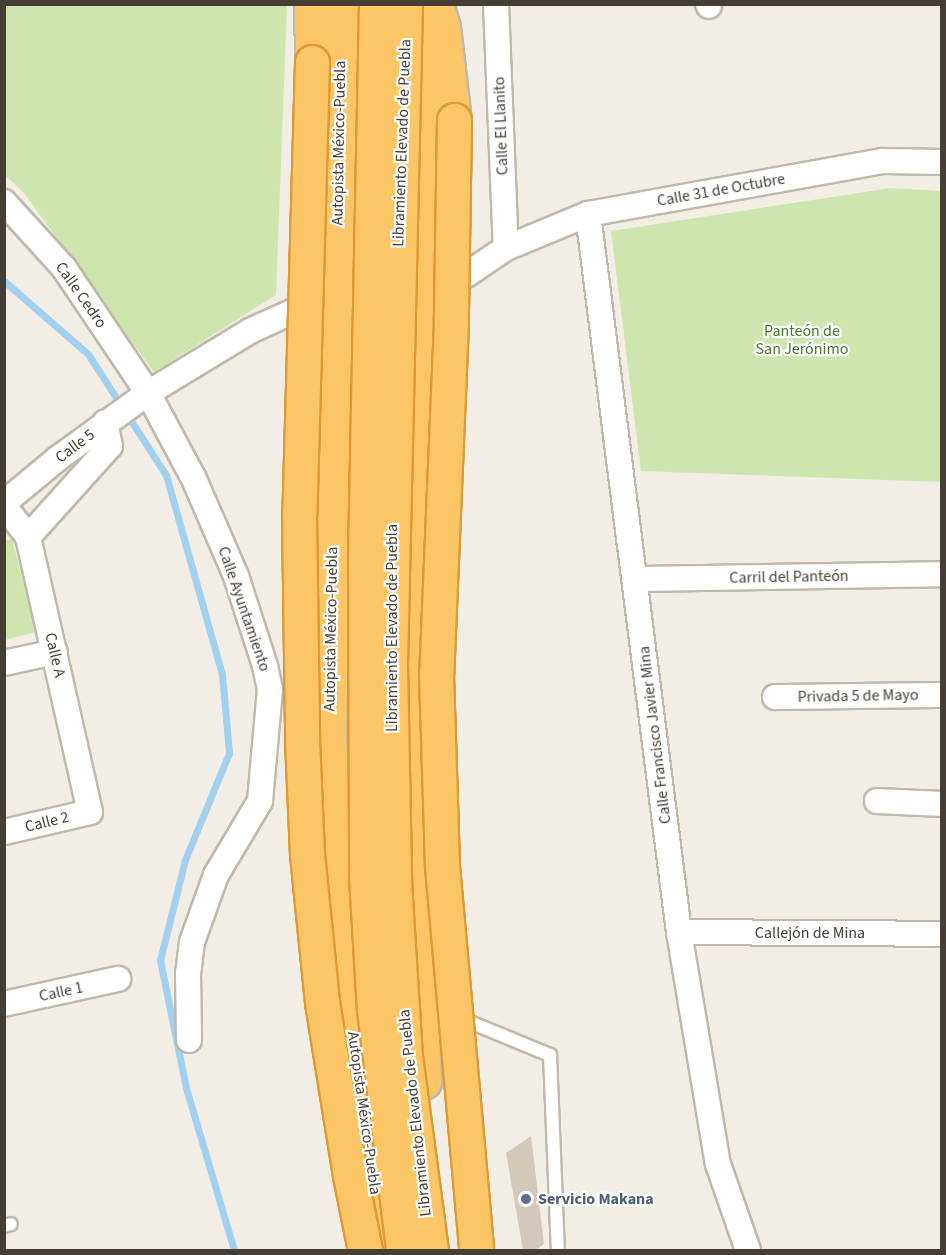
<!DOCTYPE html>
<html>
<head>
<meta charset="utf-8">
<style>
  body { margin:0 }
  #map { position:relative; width:946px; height:1255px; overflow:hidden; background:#f2eee5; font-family:"Source Sans 3",sans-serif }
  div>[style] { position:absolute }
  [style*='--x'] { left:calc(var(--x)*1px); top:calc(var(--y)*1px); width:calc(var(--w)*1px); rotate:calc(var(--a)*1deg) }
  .green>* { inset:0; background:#cee6ad }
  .stream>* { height:7px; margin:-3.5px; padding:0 3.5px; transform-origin:3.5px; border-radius:3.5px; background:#a1d1ef }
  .building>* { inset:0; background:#d3c9ba }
  .roads { filter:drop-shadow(2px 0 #c0b8aa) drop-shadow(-2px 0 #c0b8aa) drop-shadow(0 2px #c0b8aa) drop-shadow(0 -2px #c0b8aa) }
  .lane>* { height:12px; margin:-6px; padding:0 6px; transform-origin:6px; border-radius:6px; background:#fff }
  .street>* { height:24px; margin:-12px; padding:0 12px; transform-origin:12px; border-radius:12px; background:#fff }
  .highway>* { height:33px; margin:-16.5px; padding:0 16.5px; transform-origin:16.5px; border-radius:16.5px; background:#fcc666 }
  .bridges { filter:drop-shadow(2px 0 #db9a36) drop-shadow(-2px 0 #db9a36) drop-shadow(0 2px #db9a36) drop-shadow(0 -2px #db9a36) }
  .highway-bridge>* { height:33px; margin:-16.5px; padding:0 16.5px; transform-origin:16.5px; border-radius:16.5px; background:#fcc666 }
  .dots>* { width:16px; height:16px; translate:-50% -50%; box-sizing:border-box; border:3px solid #fff; border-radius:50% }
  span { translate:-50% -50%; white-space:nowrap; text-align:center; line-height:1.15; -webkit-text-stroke:4.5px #fff; paint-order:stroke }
  .street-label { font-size:16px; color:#443e34 }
  .park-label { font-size:16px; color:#487529 }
  .service-label { font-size:16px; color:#4e5e75; font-weight:700 }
  .left { translate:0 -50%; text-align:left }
  .frame { position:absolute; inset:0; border:6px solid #443e34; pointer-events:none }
</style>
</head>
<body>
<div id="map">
  <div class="green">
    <div style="clip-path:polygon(4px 5px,287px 5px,276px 295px,154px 372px,24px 193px,5px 175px)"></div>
    <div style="clip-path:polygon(891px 188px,941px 191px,941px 482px,641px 471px,611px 231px)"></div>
    <div style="clip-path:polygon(12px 539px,36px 632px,5px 640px,5px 541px)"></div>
  </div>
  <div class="stream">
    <div style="--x:4;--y:281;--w:111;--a:41"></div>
    <div style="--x:88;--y:354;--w:144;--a:57.2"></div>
    <div style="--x:166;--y:475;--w:207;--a:74.3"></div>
    <div style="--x:222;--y:674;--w:79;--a:84.9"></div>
    <div style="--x:229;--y:753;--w:116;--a:112.4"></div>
    <div style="--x:185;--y:860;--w:103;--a:104"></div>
    <div style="--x:160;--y:960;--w:131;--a:78.5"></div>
    <div style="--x:186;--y:1088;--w:169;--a:73.5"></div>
  </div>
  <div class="building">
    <div style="clip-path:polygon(531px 1136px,544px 1244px,536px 1250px,523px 1250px,506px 1153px)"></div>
  </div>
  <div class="roads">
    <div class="lane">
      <div style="--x:465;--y:1020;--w:92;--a:22.4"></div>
      <div style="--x:550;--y:1055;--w:195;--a:87.7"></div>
      <div style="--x:4;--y:1226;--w:7;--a:-16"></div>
    </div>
    <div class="street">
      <div style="--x:496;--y:4;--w:244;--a:87.7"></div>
      <div style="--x:708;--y:4;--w:2;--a:63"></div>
      <div style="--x:4;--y:202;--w:89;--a:47.7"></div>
      <div style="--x:64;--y:268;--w:151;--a:56.1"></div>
      <div style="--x:148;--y:393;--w:98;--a:61.9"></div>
      <div style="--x:194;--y:479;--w:106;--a:66.6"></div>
      <div style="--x:236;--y:576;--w:95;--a:72.1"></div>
      <div style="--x:265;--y:666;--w:24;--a:78"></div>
      <div style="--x:270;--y:689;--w:112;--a:95.1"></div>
      <div style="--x:260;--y:801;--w:86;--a:120.7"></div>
      <div style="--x:216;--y:875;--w:71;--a:109.7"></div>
      <div style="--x:192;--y:942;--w:31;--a:97"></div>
      <div style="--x:188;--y:973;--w:67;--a:89.1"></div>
      <div style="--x:588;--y:214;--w:724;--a:82.78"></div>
      <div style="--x:679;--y:932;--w:235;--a:80.5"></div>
      <div style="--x:718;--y:1164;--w:91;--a:70.8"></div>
      <div style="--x:466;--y:275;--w:48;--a:-34"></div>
      <div style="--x:506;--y:248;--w:89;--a:-22.5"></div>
      <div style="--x:588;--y:214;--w:300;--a:-10.2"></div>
      <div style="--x:883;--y:161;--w:59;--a:1"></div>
      <div style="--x:4;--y:503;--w:69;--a:-39.7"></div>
      <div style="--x:57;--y:459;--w:112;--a:-36"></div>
      <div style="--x:148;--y:393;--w:119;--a:-31.3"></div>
      <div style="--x:250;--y:331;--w:48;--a:-24.4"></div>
      <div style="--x:4;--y:506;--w:39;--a:52"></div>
      <div style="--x:28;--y:537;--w:282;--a:77.3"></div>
      <div style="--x:90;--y:812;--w:88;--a:166.9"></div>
      <div style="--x:28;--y:537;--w:122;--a:-48"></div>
      <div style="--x:110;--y:446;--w:24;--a:-102"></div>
      <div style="--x:636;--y:579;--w:306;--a:-0.9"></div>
      <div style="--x:4;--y:663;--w:52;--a:-12.2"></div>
      <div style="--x:775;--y:697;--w:167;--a:-0.7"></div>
      <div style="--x:877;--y:801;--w:65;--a:2.6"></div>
      <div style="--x:679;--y:932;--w:263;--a:0.4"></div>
      <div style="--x:4;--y:1004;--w:117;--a:-12.4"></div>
    </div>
    <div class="highway">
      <div style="--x:311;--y:4;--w:58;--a:89"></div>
      <div style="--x:342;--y:4;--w:736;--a:91.01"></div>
      <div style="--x:329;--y:740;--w:258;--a:85.8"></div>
      <div style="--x:348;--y:997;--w:256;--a:81.9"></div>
      <div style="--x:422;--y:4;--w:666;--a:91.12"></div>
      <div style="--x:409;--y:670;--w:125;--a:89.1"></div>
      <div style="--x:411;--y:795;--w:287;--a:87.4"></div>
      <div style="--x:436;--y:4;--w:24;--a:73"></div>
      <div style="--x:443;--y:27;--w:94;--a:83.3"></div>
    </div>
  </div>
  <div class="bridges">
    <div class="highway-bridge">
      <div style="--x:376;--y:4;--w:554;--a:91.14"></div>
      <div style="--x:365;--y:558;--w:318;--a:89.8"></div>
      <div style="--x:366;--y:876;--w:133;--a:86.6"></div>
      <div style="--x:374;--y:1009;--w:243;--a:83.1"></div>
      <div style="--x:405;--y:4;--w:660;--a:91.3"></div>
      <div style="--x:390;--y:664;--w:218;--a:88.9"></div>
      <div style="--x:394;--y:882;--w:174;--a:86.4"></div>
      <div style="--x:405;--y:1056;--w:196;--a:82.4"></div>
      <div style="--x:312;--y:62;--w:452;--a:91.6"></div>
      <div style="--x:299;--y:514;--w:226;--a:89.2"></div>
      <div style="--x:302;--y:740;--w:114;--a:87.5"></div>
      <div style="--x:307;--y:854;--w:149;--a:84.2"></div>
      <div style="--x:322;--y:1002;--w:175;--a:80.8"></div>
      <div style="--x:350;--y:1175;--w:76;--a:78.7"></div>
      <div style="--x:454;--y:120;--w:202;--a:90.9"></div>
      <div style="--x:451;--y:322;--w:352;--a:92.4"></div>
      <div style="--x:436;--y:674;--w:192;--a:88.2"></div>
      <div style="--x:442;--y:866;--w:386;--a:84.9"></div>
    </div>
  </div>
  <div class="dots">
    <div style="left:526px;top:1199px;background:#5c6f8a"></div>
  </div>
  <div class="street-label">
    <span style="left:501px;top:126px;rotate:-92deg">Calle El Llanito</span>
    <span style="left:339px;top:143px;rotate:-89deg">Autopista México-Puebla</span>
    <span style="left:402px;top:143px;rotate:-88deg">Libramiento Elevado de Puebla</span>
    <span style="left:721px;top:190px;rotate:-10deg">Calle 31 de Octubre</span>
    <span style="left:81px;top:295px;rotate:55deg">Calle Cedro</span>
    <span style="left:75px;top:446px;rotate:-37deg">Calle 5</span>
    <span style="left:789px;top:577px;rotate:-1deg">Carril del Panteón</span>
    <span style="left:244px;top:609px;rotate:71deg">Calle Ayuntamiento</span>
    <span style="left:392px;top:628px;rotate:-90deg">Libramiento Elevado de Puebla</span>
    <span style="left:331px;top:629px;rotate:-89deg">Autopista México-Puebla</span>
    <span style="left:55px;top:655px;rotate:77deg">Calle A</span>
    <span style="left:858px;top:696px;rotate:-1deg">Privada 5 de Mayo</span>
    <span style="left:655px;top:735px;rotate:-97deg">Calle Francisco Javier Mina</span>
    <span style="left:47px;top:822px;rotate:-14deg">Calle 2</span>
    <span style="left:810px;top:933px">Callejón de Mina</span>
    <span style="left:61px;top:992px;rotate:-12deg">Calle 1</span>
    <span style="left:364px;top:1113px;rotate:82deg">Autopista México-Puebla</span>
    <span style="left:415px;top:1113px;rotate:-96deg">Libramiento Elevado de Puebla</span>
  </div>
  <div class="park-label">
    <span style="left:802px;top:340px">Panteón de<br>San Jerónimo</span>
  </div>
  <div class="service-label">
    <span class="left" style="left:538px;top:1199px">Servicio Makana</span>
  </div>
  <div class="frame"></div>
</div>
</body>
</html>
